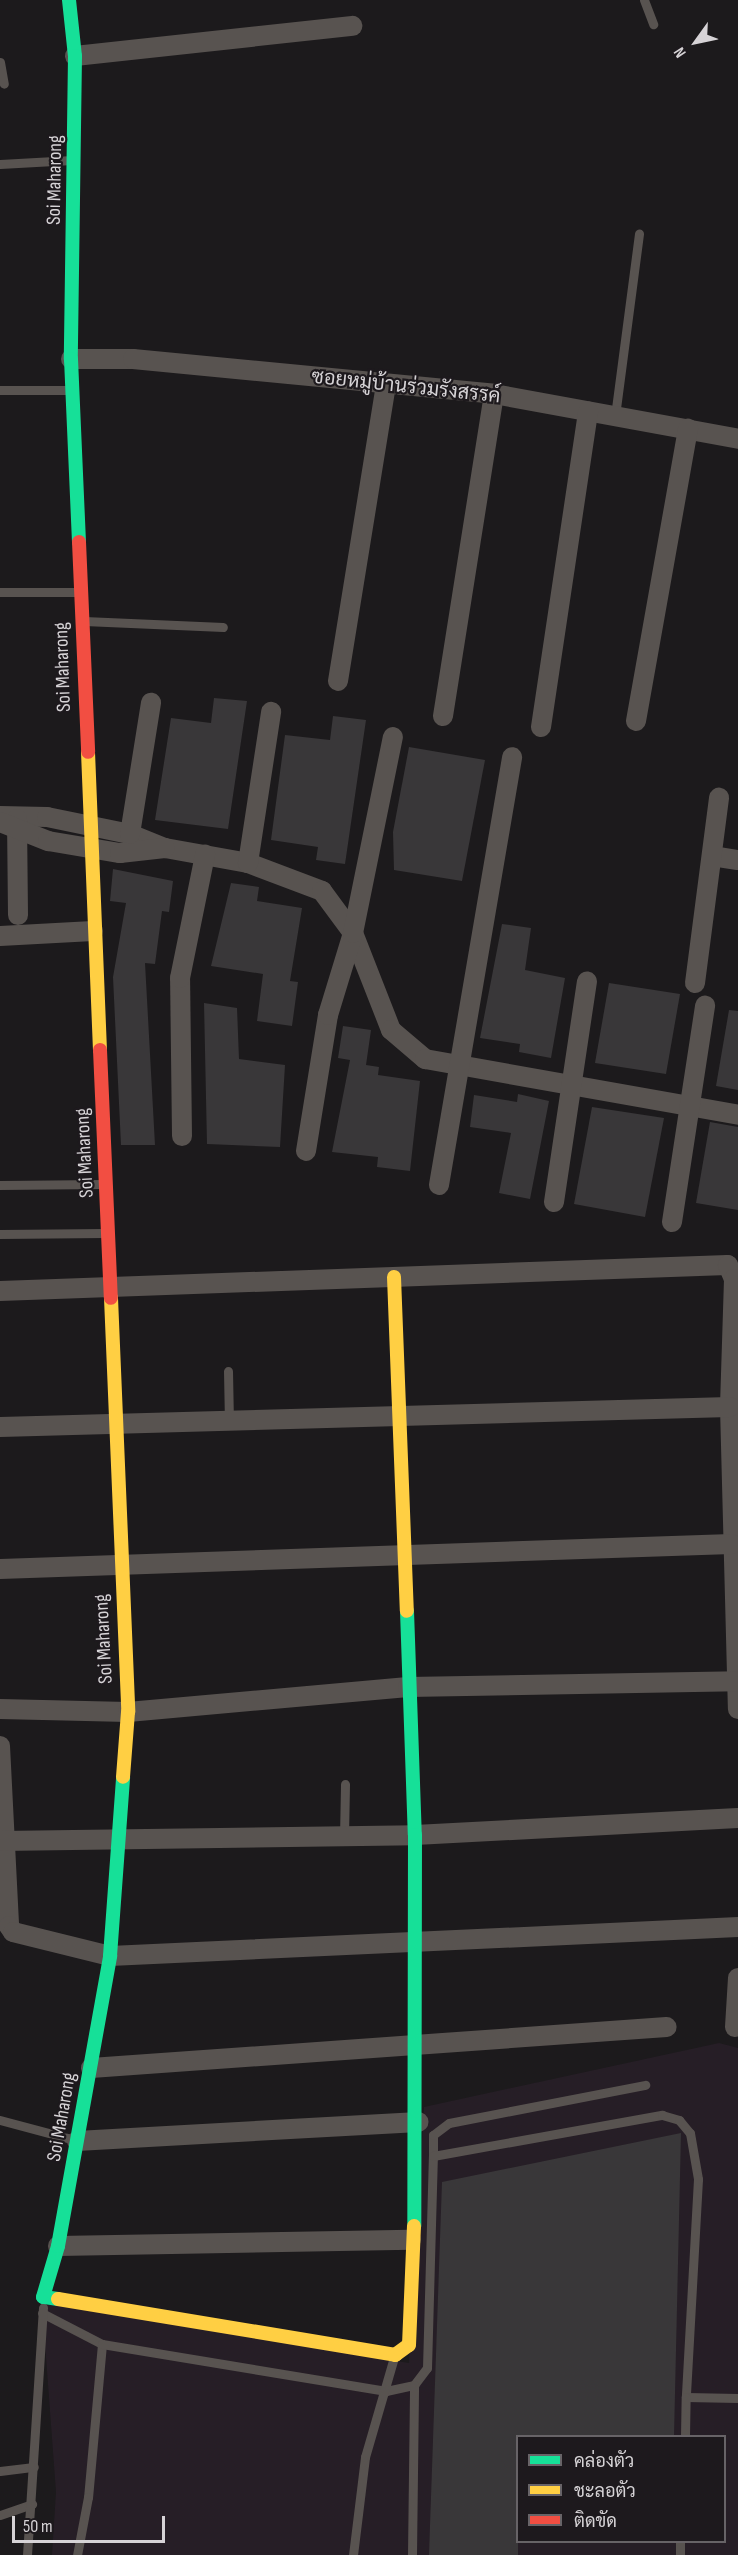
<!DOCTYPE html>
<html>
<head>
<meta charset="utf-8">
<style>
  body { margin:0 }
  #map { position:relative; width:738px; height:2555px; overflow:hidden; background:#1c1a1c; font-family:"Sofia Sans Condensed",Sarabun,sans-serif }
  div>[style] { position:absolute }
  .built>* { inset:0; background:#261e26 }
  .building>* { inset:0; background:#393739 }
  .lane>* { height:9px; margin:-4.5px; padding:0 4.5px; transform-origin:4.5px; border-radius:4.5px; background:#585350 }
  .street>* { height:20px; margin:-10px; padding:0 10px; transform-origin:10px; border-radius:10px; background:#585350 }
  .fast>* { height:14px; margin:-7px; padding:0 7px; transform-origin:7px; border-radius:7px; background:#16e098 }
  .slow>* { height:14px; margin:-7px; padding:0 7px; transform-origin:7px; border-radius:7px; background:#ffcf43 }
  .jam>* { height:14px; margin:-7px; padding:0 7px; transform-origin:7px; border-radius:7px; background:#f24e42 }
  span { translate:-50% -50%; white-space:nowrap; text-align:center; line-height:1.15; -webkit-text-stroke:4.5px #1d191d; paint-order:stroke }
  .street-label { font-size:20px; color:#d6d3d6 }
  .legend { position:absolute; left:516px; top:2435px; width:210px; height:108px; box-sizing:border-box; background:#1d191d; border:2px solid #676367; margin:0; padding:8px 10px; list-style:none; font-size:18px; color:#d6d3d6 }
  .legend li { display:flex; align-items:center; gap:12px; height:30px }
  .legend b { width:30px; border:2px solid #676367 }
  .north { position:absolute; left:666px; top:12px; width:60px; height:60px; -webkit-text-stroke:4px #1d191d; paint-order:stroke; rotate:237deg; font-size:16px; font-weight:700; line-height:24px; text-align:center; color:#d6d3d6 }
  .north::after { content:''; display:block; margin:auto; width:21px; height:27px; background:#d6d3d6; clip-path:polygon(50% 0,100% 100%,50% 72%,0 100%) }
  .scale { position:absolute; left:12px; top:2516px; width:153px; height:27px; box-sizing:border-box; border:3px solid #d6d3d6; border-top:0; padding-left:8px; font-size:18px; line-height:21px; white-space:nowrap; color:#d6d3d6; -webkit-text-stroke:4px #1d191d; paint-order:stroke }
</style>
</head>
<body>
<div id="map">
  <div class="built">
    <div style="clip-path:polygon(evenodd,719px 2043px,738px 2048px,738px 2555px,52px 2555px,56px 2492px,42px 2303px,409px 2363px,424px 2107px,719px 2043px,518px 2436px,724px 2436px,724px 2542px,518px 2542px,518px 2436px)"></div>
  </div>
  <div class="building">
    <div style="clip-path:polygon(214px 698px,247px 701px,228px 829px,155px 820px,171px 718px,211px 723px)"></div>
    <div style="clip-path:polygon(333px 716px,366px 720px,345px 864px,316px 860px,318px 847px,271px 840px,285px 735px,330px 740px)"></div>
    <div style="clip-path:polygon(409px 747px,485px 760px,462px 881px,394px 870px,393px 832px)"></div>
    <div style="clip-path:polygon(113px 869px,173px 881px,169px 912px,162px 911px,155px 964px,145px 963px,155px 1145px,121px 1145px,113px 977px,126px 903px,110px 901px)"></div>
    <div style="clip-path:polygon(231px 883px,259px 887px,257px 901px,302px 908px,290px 981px,298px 982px,292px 1026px,257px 1021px,263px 974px,211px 966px)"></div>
    <div style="clip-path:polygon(502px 924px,531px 928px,525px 970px,565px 978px,551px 1058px,519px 1052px,520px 1044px,480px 1038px)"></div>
    <div style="clip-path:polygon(609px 983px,680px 994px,666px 1074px,595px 1063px)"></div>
    <div style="clip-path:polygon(204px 1003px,237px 1008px,239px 1059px,285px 1065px,280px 1147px,207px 1144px)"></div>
    <div style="clip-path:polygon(729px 1010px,738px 1011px,738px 1090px,716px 1086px)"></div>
    <div style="clip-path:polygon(343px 1026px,371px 1030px,366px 1065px,379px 1067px,378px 1075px,420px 1081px,410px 1171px,377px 1167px,378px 1157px,332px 1152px,350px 1060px,338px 1058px)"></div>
    <div style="clip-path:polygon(518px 1094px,549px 1101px,530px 1199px,499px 1193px,511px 1133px,470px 1127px,474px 1095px,517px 1102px)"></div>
    <div style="clip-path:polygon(592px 1107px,664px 1118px,645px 1217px,574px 1204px)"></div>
    <div style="clip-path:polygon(710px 1122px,738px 1127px,738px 1210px,696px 1203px)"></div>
    <div style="clip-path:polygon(681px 2133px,674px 2436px,518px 2436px,518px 2555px,429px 2555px,442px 2182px)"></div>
  </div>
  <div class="lane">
    <div style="left:644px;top:0;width:26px;rotate:69deg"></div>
    <div style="left:0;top:62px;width:22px;rotate:80deg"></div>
    <div style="left:0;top:164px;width:72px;rotate:-3.2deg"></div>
    <div style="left:0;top:390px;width:70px"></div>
    <div style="left:615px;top:416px;width:184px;rotate:-82.5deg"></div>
    <div style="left:0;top:592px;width:77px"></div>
    <div style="left:84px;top:621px;width:139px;rotate:2.5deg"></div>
    <div style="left:0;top:1185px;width:103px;rotate:-0.6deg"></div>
    <div style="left:0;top:1234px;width:105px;rotate:-0.5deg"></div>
    <div style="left:228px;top:1371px;width:52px;rotate:88.9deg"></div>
    <div style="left:344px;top:1837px;width:53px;rotate:-88.9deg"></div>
    <div style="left:0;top:2120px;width:78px;rotate:14.9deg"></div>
    <div style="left:433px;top:2156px;width:21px;rotate:-90deg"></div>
    <div style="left:433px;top:2135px;width:20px;rotate:-37deg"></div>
    <div style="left:449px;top:2123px;width:200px;rotate:-11deg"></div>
    <div style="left:42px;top:2313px;width:68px;rotate:27.3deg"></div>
    <div style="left:102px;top:2344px;width:154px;rotate:95.2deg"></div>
    <div style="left:88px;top:2497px;width:59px;rotate:100.7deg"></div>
    <div style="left:102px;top:2344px;width:288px;rotate:9.4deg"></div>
    <div style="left:386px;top:2391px;width:29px;rotate:-12deg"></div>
    <div style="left:414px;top:2385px;width:21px;rotate:-53deg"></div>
    <div style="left:427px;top:2368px;width:212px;rotate:-88.4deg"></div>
    <div style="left:433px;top:2156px;width:233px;rotate:-10.2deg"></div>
    <div style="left:662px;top:2115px;width:18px;rotate:16deg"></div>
    <div style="left:679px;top:2120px;width:17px;rotate:50deg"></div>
    <div style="left:690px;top:2133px;width:47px;rotate:80.1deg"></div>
    <div style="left:698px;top:2179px;width:218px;rotate:93.2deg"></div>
    <div style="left:686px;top:2397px;width:52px;rotate:1.1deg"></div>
    <div style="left:685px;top:2436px;width:39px;rotate:-89deg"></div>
    <div style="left:0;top:2471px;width:34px;rotate:-7deg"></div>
    <div style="left:0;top:2515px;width:34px;rotate:-19deg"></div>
    <div style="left:27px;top:2555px;width:248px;rotate:-86.3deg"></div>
    <div style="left:353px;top:2555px;width:99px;rotate:-83deg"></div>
    <div style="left:365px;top:2457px;width:104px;rotate:-73.8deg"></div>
    <div style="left:412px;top:2555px;width:170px;rotate:-89.3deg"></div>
    <div style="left:680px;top:2555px;width:13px;rotate:-90deg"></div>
  </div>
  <div class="street">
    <div style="left:75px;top:56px;width:279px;rotate:-6.2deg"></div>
    <div style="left:71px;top:359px;width:62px"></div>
    <div style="left:133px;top:359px;width:363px;rotate:5.5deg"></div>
    <div style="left:494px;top:394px;width:248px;rotate:10.4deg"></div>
    <div style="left:338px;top:681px;width:300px;rotate:-80.8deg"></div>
    <div style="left:443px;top:716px;width:326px;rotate:-81deg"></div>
    <div style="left:636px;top:721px;width:297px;rotate:-79.9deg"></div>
    <div style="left:541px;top:727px;width:319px;rotate:-81.5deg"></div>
    <div style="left:0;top:816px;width:47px;rotate:1.2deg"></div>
    <div style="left:47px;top:817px;width:85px;rotate:11.6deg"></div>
    <div style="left:130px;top:834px;width:38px;rotate:22deg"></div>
    <div style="left:165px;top:848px;width:84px;rotate:10.2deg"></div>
    <div style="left:248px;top:863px;width:79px;rotate:20.7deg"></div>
    <div style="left:322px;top:891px;width:52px;rotate:53.6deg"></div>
    <div style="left:353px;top:933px;width:104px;rotate:68.6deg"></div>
    <div style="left:391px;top:1030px;width:45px;rotate:40.5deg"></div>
    <div style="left:425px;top:1059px;width:318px;rotate:10.1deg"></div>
    <div style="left:17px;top:819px;width:96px;rotate:89.4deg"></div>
    <div style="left:0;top:822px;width:52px;rotate:21.6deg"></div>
    <div style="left:48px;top:841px;width:73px;rotate:9.5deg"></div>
    <div style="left:120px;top:853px;width:45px;rotate:-6.3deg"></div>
    <div style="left:130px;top:834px;width:133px;rotate:-80.9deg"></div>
    <div style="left:712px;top:856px;width:26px;rotate:9deg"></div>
    <div style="left:248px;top:863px;width:153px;rotate:-81.3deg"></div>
    <div style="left:0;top:936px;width:93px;rotate:-3.1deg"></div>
    <div style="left:695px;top:983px;width:187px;rotate:-82.6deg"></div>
    <div style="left:182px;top:1136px;width:158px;rotate:-90.7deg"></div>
    <div style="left:180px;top:978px;width:126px;rotate:-78.5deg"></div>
    <div style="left:306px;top:1151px;width:138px;rotate:-80.8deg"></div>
    <div style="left:328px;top:1015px;width:86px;rotate:-73deg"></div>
    <div style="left:353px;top:933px;width:200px;rotate:-78.5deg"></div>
    <div style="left:439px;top:1185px;width:434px;rotate:-80.3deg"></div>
    <div style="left:554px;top:1202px;width:223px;rotate:-81.5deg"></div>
    <div style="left:672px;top:1222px;width:219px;rotate:-81.3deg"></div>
    <div style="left:0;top:1291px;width:728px;rotate:-2.05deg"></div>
    <div style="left:728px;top:1265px;width:15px;rotate:67deg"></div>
    <div style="left:734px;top:1279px;width:128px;rotate:91.8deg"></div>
    <div style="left:730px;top:1407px;width:302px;rotate:88.5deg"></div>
    <div style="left:0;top:1427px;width:730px;rotate:-1.57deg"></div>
    <div style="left:0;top:1569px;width:732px;rotate:-1.96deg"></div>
    <div style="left:0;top:1709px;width:128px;rotate:1.3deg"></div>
    <div style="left:128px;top:1712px;width:281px;rotate:-5.1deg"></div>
    <div style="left:408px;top:1687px;width:329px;rotate:-1deg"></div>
    <div style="left:0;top:1746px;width:180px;rotate:87.1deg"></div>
    <div style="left:9px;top:1926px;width:7px;rotate:56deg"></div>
    <div style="left:13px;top:1932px;width:100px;rotate:13.9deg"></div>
    <div style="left:110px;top:1956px;width:629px;rotate:-2.64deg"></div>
    <div style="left:0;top:1841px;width:415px;rotate:-0.8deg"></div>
    <div style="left:415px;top:1835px;width:323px;rotate:-3deg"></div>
    <div style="left:735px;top:2027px;width:49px;rotate:-86.5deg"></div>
    <div style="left:91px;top:2068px;width:577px;rotate:-4.07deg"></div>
    <div style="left:77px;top:2141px;width:342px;rotate:-3.2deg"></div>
    <div style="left:58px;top:2246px;width:353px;rotate:-1deg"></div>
  </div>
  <div class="fast">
    <div style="left:69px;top:0;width:56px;rotate:83.9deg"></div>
    <div style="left:75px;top:56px;width:303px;rotate:90.8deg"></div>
    <div style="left:71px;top:359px;width:183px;rotate:87.5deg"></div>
    <div style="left:407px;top:1611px;width:224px;rotate:88deg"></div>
    <div style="left:415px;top:1835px;width:391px;rotate:90.1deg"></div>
    <div style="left:58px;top:2299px;width:15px;rotate:-172deg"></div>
    <div style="left:43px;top:2297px;width:53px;rotate:-73.6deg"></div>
    <div style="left:58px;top:2246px;width:295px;rotate:-79.8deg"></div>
    <div style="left:110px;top:1956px;width:179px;rotate:-85.8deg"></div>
  </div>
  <div class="slow">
    <div style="left:88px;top:752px;width:298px;rotate:87.7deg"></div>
    <div style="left:394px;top:1277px;width:334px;rotate:87.8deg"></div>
    <div style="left:111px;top:1298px;width:414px;rotate:87.6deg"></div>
    <div style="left:128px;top:1712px;width:65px;rotate:94.4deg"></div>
    <div style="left:58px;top:2299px;width:342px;rotate:9.4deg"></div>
    <div style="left:395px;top:2355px;width:17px;rotate:-36deg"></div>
    <div style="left:409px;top:2345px;width:119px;rotate:-87.6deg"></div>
  </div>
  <div class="jam">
    <div style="left:79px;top:542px;width:210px;rotate:87.5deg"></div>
    <div style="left:100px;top:1050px;width:248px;rotate:87.5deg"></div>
  </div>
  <div class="street-label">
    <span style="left:55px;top:180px;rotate:-89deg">Soi Maharong</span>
    <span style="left:406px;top:387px;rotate:6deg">ซอยหมู่บ้านร่วมรังสรรค์</span>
    <span style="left:63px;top:667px;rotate:-92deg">Soi Maharong</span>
    <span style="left:85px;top:1153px;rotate:-93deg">Soi Maharong</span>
    <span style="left:104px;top:1639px;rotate:-93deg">Soi Maharong</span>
    <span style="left:62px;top:2117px;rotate:-80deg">Soi Maharong</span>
  </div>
  <ul class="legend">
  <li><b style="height:8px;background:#16e098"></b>คล่องตัว</li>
  <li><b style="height:8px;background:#ffcf43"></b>ชะลอตัว</li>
  <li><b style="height:8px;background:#f24e42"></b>ติดขัด</li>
  </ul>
  <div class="north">N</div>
  <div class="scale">50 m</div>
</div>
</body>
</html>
